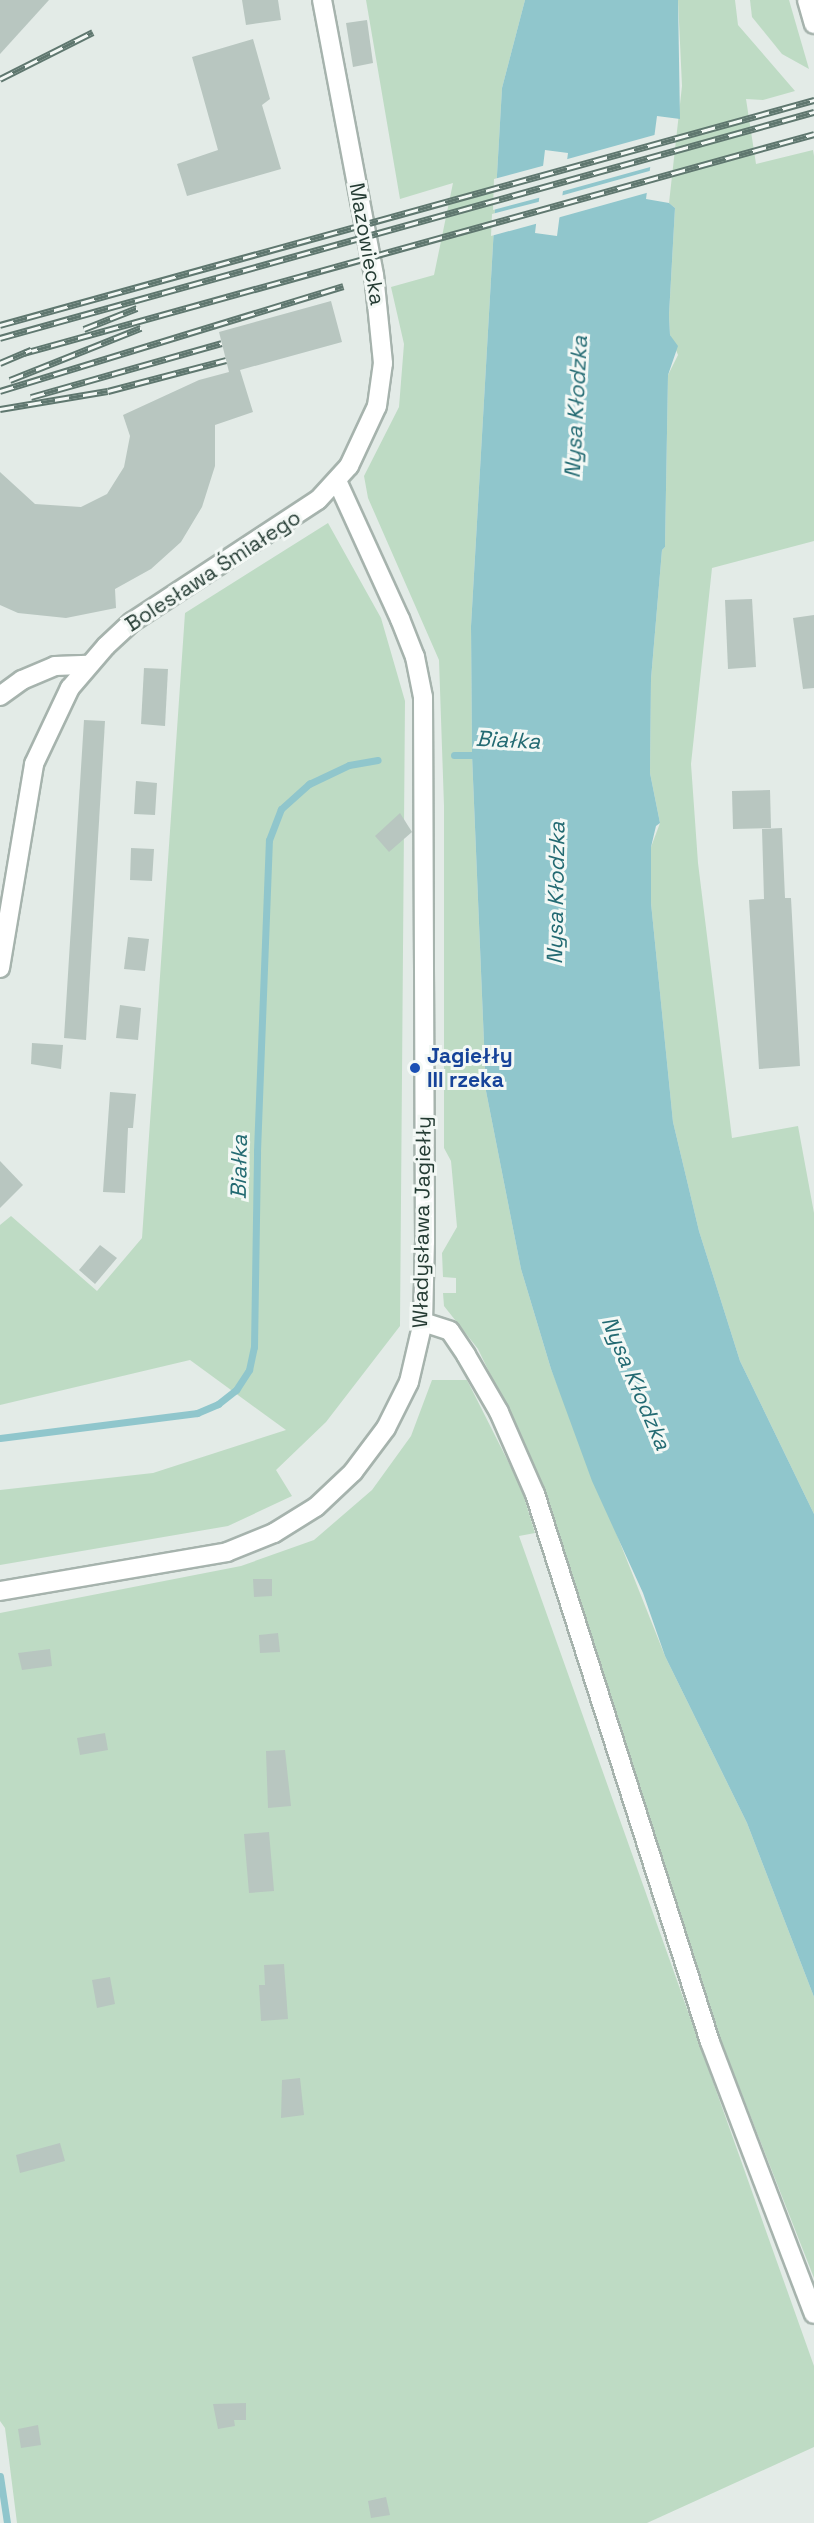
<!DOCTYPE html>
<html>
<head>
<meta charset="utf-8">
<style>
  body { margin:0 }
  #map { position:relative; width:814px; height:2523px; overflow:hidden; background:#e3ebe7; font-family:"Space Grotesk",sans-serif }
  div>[style] { position:absolute }
  .green>* { inset:0; background:#bedbc4 }
  .water>* { inset:0; background:#90c6cc }
  .pier>* { inset:0; background:#e3ebe7 }
  .stream>* { height:7px; margin:-3.5px; padding:0 3.5px; transform-origin:3.5px; border-radius:3.5px; background:#90c6cc }
  .building>* { inset:0; background:#b8c6c0 }
  .roads { filter:drop-shadow(2px 0 #a6b3ad) drop-shadow(-2px 0 #a6b3ad) drop-shadow(0 2px #a6b3ad) drop-shadow(0 -2px #a6b3ad) }
  .street>* { height:18px; margin:-9px; padding:0 9px; transform-origin:9px; border-radius:9px; background:#fff }
  .secondary>* { height:18px; margin:-9px; padding:0 9px; transform-origin:9px; border-radius:9px; background:#fff }
  .rail>* { height:7px; margin-top:-3.5px; transform-origin:0; background:repeating-linear-gradient(90deg,#f3f8f5 0 14px,#5f776f 0 28px); box-sizing:border-box; border-block:2px solid #5f776f }
  .dots>* { width:16px; height:16px; translate:-50% -50%; box-sizing:border-box; border:3px solid #f3f8f5; border-radius:50% }
  span { translate:-50% -50%; white-space:nowrap; text-align:center; line-height:1.15; -webkit-text-stroke:6px #f3f8f5; paint-order:stroke }
  .street-label { font-size:21px; color:#243b33 }
  .transit-label { font-size:21px; color:#164399; font-weight:700 }
  .left { translate:0 -50%; text-align:left }
  .water-label { font-size:22px; color:#236a72; font-style:italic }
</style>
</head>
<body>
<div id="map">
  <div class="green">
    <div style="clip-path:polygon(366px 0,525px 0,502px 88px,471px 626px,472px 755px,486px 1091px,521px 1269px,551px 1369px,665px 1656px,747px 1823px,814px 1997px,814px 2278px,714px 2023px,537px 1471px,478px 1349px,444px 1306px,443px 1293px,456px 1293px,456px 1278px,443px 1277px,442px 1253px,457px 1227px,451px 1161px,444px 1148px,444px 806px,439px 660px,368px 498px,364px 476px,399px 407px,404px 344px,391px 287px,434px 275px,453px 183px,400px 199px)"></div>
    <div style="clip-path:polygon(678px 0,735px 0,738px 25px,795px 91px,763px 100px,746px 99px,756px 164px,813px 150px,814px 156px,814px 541px,712px 568px,691px 764px,698px 863px,732px 1138px,798px 1126px,814px 1213px,814px 1514px,740px 1361px,699px 1231px,673px 1122px,651px 903px,651px 847px,660px 823px,650px 773px,651px 679px,662px 550px,665px 547px,668px 375px,678px 355px,670px 335px,669px 315px,675px 208px,669px 203px,682px 86px)"></div>
    <div style="clip-path:polygon(750px 0,789px 0,809px 69px,782px 54px,752px 17px)"></div>
    <div style="clip-path:polygon(328px 523px,381px 618px,405px 701px,400px 1326px,326px 1422px,276px 1470px,292px 1496px,228px 1526px,0 1565px,0 1490px,153px 1473px,286px 1430px,190px 1360px,0 1405px,0 1225px,11px 1216px,97px 1291px,142px 1238px,185px 613px)"></div>
    <div style="clip-path:polygon(432px 1380px,467px 1380px,521px 1487px,535px 1533px,519px 1536px,814px 2366px,814px 2447px,647px 2523px,17px 2523px,5px 2428px,0 2421px,0 1613px,241px 1566px,314px 1540px,372px 1490px,411px 1436px)"></div>
  </div>
  <div class="water">
    <div style="clip-path:polygon(evenodd,525px 0,678px 0,680px 119px,657px 116px,646px 199px,669px 203px,675px 208px,669px 315px,670px 335px,678px 346px,668px 375px,665px 547px,662px 550px,651px 679px,650px 773px,660px 823px,656px 826px,651px 847px,651px 903px,673px 1122px,699px 1231px,740px 1361px,814px 1514px,814px 1997px,747px 1823px,665px 1656px,643px 1593px,592px 1481px,551px 1369px,521px 1269px,486px 1091px,472px 755px,471px 626px,502px 88px,525px 0,545px 150px,568px 153px,557px 236px,535px 233px,545px 150px)"></div>
  </div>
  <div class="pier">
    <div style="clip-path:polygon(658px 134px,654px 166px,560px 192px,564px 160px)"></div>
    <div style="clip-path:polygon(546px 165px,542px 197px,493px 210px,494px 179px)"></div>
    <div style="clip-path:polygon(653px 170px,650px 192px,557px 218px,560px 196px)"></div>
    <div style="clip-path:polygon(542px 201px,539px 223px,491px 236px,492px 214px)"></div>
  </div>
  <div class="stream">
    <div style="left:454px;top:755px;width:25px"></div>
    <div style="left:0;top:1438px;width:199px;rotate:-7.2deg"></div>
    <div style="left:197px;top:1413px;width:23px;rotate:-23deg"></div>
    <div style="left:218px;top:1404px;width:23px;rotate:-38deg"></div>
    <div style="left:236px;top:1390px;width:24px;rotate:-57deg"></div>
    <div style="left:249px;top:1370px;width:24px;rotate:-78deg"></div>
    <div style="left:254px;top:1347px;width:196px;rotate:-89.1deg"></div>
    <div style="left:257px;top:1151px;width:311px;rotate:-87.8deg"></div>
    <div style="left:269px;top:840px;width:33px;rotate:-69deg"></div>
    <div style="left:281px;top:809px;width:38px;rotate:-42deg"></div>
    <div style="left:309px;top:784px;width:44px;rotate:-25.4deg"></div>
    <div style="left:349px;top:765px;width:29px;rotate:-10deg"></div>
    <div style="left:0;top:2476px;width:48px;rotate:81.5deg"></div>
  </div>
  <div class="building">
    <div style="clip-path:polygon(0 0,49px 0,0 54px)"></div>
    <div style="clip-path:polygon(242px 0,278px 0,281px 20px,246px 25px)"></div>
    <div style="clip-path:polygon(367px 20px,373px 63px,353px 67px,346px 23px)"></div>
    <div style="clip-path:polygon(253px 39px,270px 99px,262px 105px,281px 169px,187px 196px,177px 164px,218px 150px,192px 57px)"></div>
    <div style="clip-path:polygon(331px 301px,342px 342px,240px 370px,253px 412px,215px 425px,215px 466px,202px 507px,181px 542px,151px 569px,115px 589px,116px 608px,66px 618px,18px 613px,0 605px,0 472px,35px 504px,81px 507px,107px 494px,124px 467px,130px 436px,123px 415px,199px 380px,229px 372px,219px 332px)"></div>
    <div style="clip-path:polygon(752px 599px,756px 667px,728px 669px,725px 600px)"></div>
    <div style="clip-path:polygon(814px 615px,814px 688px,803px 689px,793px 618px)"></div>
    <div style="clip-path:polygon(144px 668px,168px 669px,165px 726px,141px 724px)"></div>
    <div style="clip-path:polygon(84px 720px,105px 721px,86px 1040px,64px 1038px)"></div>
    <div style="clip-path:polygon(136px 781px,157px 783px,155px 815px,134px 814px)"></div>
    <div style="clip-path:polygon(770px 790px,771px 828px,733px 829px,732px 791px)"></div>
    <div style="clip-path:polygon(400px 813px,412px 832px,389px 852px,375px 836px)"></div>
    <div style="clip-path:polygon(782px 828px,785px 898px,791px 898px,800px 1066px,759px 1069px,749px 900px,764px 899px,762px 829px)"></div>
    <div style="clip-path:polygon(131px 848px,154px 849px,152px 881px,130px 880px)"></div>
    <div style="clip-path:polygon(128px 937px,149px 939px,145px 971px,124px 969px)"></div>
    <div style="clip-path:polygon(120px 1005px,141px 1008px,138px 1040px,116px 1038px)"></div>
    <div style="clip-path:polygon(32px 1043px,63px 1045px,61px 1069px,31px 1064px)"></div>
    <div style="clip-path:polygon(110px 1092px,136px 1094px,133px 1128px,128px 1128px,125px 1193px,103px 1192px)"></div>
    <div style="clip-path:polygon(0 1161px,23px 1185px,0 1208px)"></div>
    <div style="clip-path:polygon(100px 1245px,117px 1258px,95px 1284px,79px 1270px)"></div>
    <div style="clip-path:polygon(253px 1579px,272px 1579px,272px 1596px,254px 1597px)"></div>
    <div style="clip-path:polygon(278px 1633px,280px 1652px,260px 1653px,259px 1635px)"></div>
    <div style="clip-path:polygon(50px 1649px,52px 1666px,22px 1670px,18px 1653px)"></div>
    <div style="clip-path:polygon(105px 1733px,108px 1750px,80px 1755px,77px 1738px)"></div>
    <div style="clip-path:polygon(285px 1750px,291px 1806px,268px 1808px,266px 1751px)"></div>
    <div style="clip-path:polygon(269px 1832px,274px 1891px,249px 1893px,244px 1834px)"></div>
    <div style="clip-path:polygon(284px 1964px,288px 2019px,261px 2021px,259px 1985px,265px 1985px,264px 1965px)"></div>
    <div style="clip-path:polygon(110px 1977px,115px 2004px,97px 2008px,92px 1980px)"></div>
    <div style="clip-path:polygon(300px 2078px,304px 2115px,281px 2118px,282px 2080px)"></div>
    <div style="clip-path:polygon(60px 2143px,65px 2161px,20px 2173px,16px 2155px)"></div>
    <div style="clip-path:polygon(246px 2403px,246px 2420px,234px 2420px,235px 2426px,218px 2429px,213px 2404px)"></div>
    <div style="clip-path:polygon(38px 2425px,41px 2445px,21px 2448px,18px 2429px)"></div>
    <div style="clip-path:polygon(386px 2497px,390px 2515px,371px 2518px,368px 2501px)"></div>
  </div>
  <div class="roads">
    <div class="street">
      <div style="left:0;top:696px;width:27px;rotate:-36deg"></div>
      <div style="left:22px;top:680px;width:36px;rotate:-23deg"></div>
      <div style="left:55px;top:666px;width:33px;rotate:-2deg"></div>
      <div style="left:423px;top:1322px;width:28px;rotate:18deg"></div>
      <div style="left:450px;top:1331px;width:29px;rotate:56deg"></div>
      <div style="left:466px;top:1355px;width:66px;rotate:59.9deg"></div>
      <div style="left:499px;top:1412px;width:90px;rotate:66.3deg"></div>
      <div style="left:535px;top:1494px;width:575px;rotate:72.29deg"></div>
      <div style="left:710px;top:2042px;width:291px;rotate:69.1deg"></div>
      <div style="left:0;top:1591px;width:230px;rotate:-9.7deg"></div>
      <div style="left:227px;top:1552px;width:51px;rotate:-22deg"></div>
      <div style="left:274px;top:1533px;width:49px;rotate:-31.8deg"></div>
      <div style="left:316px;top:1507px;width:51px;rotate:-43.4deg"></div>
      <div style="left:353px;top:1472px;width:55px;rotate:-53.1deg"></div>
      <div style="left:386px;top:1428px;width:51px;rotate:-63.4deg"></div>
      <div style="left:409px;top:1382px;width:62px;rotate:-76.9deg"></div>
      <div style="left:423px;top:1322px;width:80px;rotate:-88.6deg"></div>
      <div style="left:425px;top:1242px;width:545px;rotate:-90.21deg"></div>
      <div style="left:423px;top:697px;width:41px;rotate:-101.3deg"></div>
      <div style="left:415px;top:657px;width:41px;rotate:-111.5deg"></div>
      <div style="left:400px;top:619px;width:152px;rotate:-114.5deg"></div>
    </div>
    <div class="secondary">
      <div style="left:807px;top:0;width:25px;rotate:74deg"></div>
      <div style="left:0;top:968px;width:207px;rotate:-80.5deg"></div>
      <div style="left:34px;top:764px;width:84px;rotate:-64.7deg"></div>
      <div style="left:70px;top:688px;width:55px;rotate:-49.4deg"></div>
      <div style="left:106px;top:646px;width:35px;rotate:-43deg"></div>
      <div style="left:132px;top:622px;width:222px;rotate:-33.3deg"></div>
      <div style="left:318px;top:500px;width:46px;rotate:-47.6deg"></div>
      <div style="left:349px;top:466px;width:66px;rotate:-65deg"></div>
      <div style="left:377px;top:406px;width:43px;rotate:-82.1deg"></div>
      <div style="left:383px;top:363px;width:88px;rotate:-95.8deg"></div>
      <div style="left:374px;top:275px;width:280px;rotate:-100.7deg"></div>
    </div>
  </div>
  <div class="rail">
    <div style="left:0;top:79px;width:104px;rotate:-26.8deg"></div>
    <div style="left:0;top:325px;width:845px;rotate:-15.45deg"></div>
    <div style="left:84px;top:329px;width:57px;rotate:-21.6deg"></div>
    <div style="left:0;top:338px;width:845px;rotate:-15.52deg"></div>
    <div style="left:24px;top:353px;width:820px;rotate:-15.49deg"></div>
    <div style="left:0;top:363px;width:34px;rotate:-23deg"></div>
    <div style="left:10px;top:380px;width:141px;rotate:-21.7deg"></div>
    <div style="left:0;top:391px;width:359px;rotate:-17deg"></div>
    <div style="left:31px;top:397px;width:198px;rotate:-15.8deg"></div>
    <div style="left:0;top:409px;width:109px;rotate:-9.5deg"></div>
    <div style="left:108px;top:391px;width:122px;rotate:-14.7deg"></div>
  </div>
  <div class="dots">
    <div style="left:415px;top:1068px;background:#1a4fb4"></div>
  </div>
  <div class="street-label">
    <span style="left:367px;top:244px;rotate:80deg">Mazowiecka</span>
    <span style="left:213px;top:571px;rotate:-33deg">Bolesława Śmiałego</span>
    <span style="left:422px;top:1222px;rotate:-89deg">Władysława Jagiełły</span>
  </div>
  <div class="transit-label">
    <span class="left" style="left:427px;top:1068px">Jagiełły<br>III rzeka</span>
  </div>
  <div class="water-label">
    <span style="left:576px;top:407px;rotate:-87deg">Nysa Kłodzka</span>
    <span style="left:508px;top:740px;rotate:3deg">Białka</span>
    <span style="left:556px;top:893px;rotate:-89deg">Nysa Kłodzka</span>
    <span style="left:239px;top:1167px;rotate:-89deg">Białka</span>
    <span style="left:636px;top:1383px;rotate:67deg">Nysa Kłodzka</span>
  </div>
</div>
</body>
</html>
